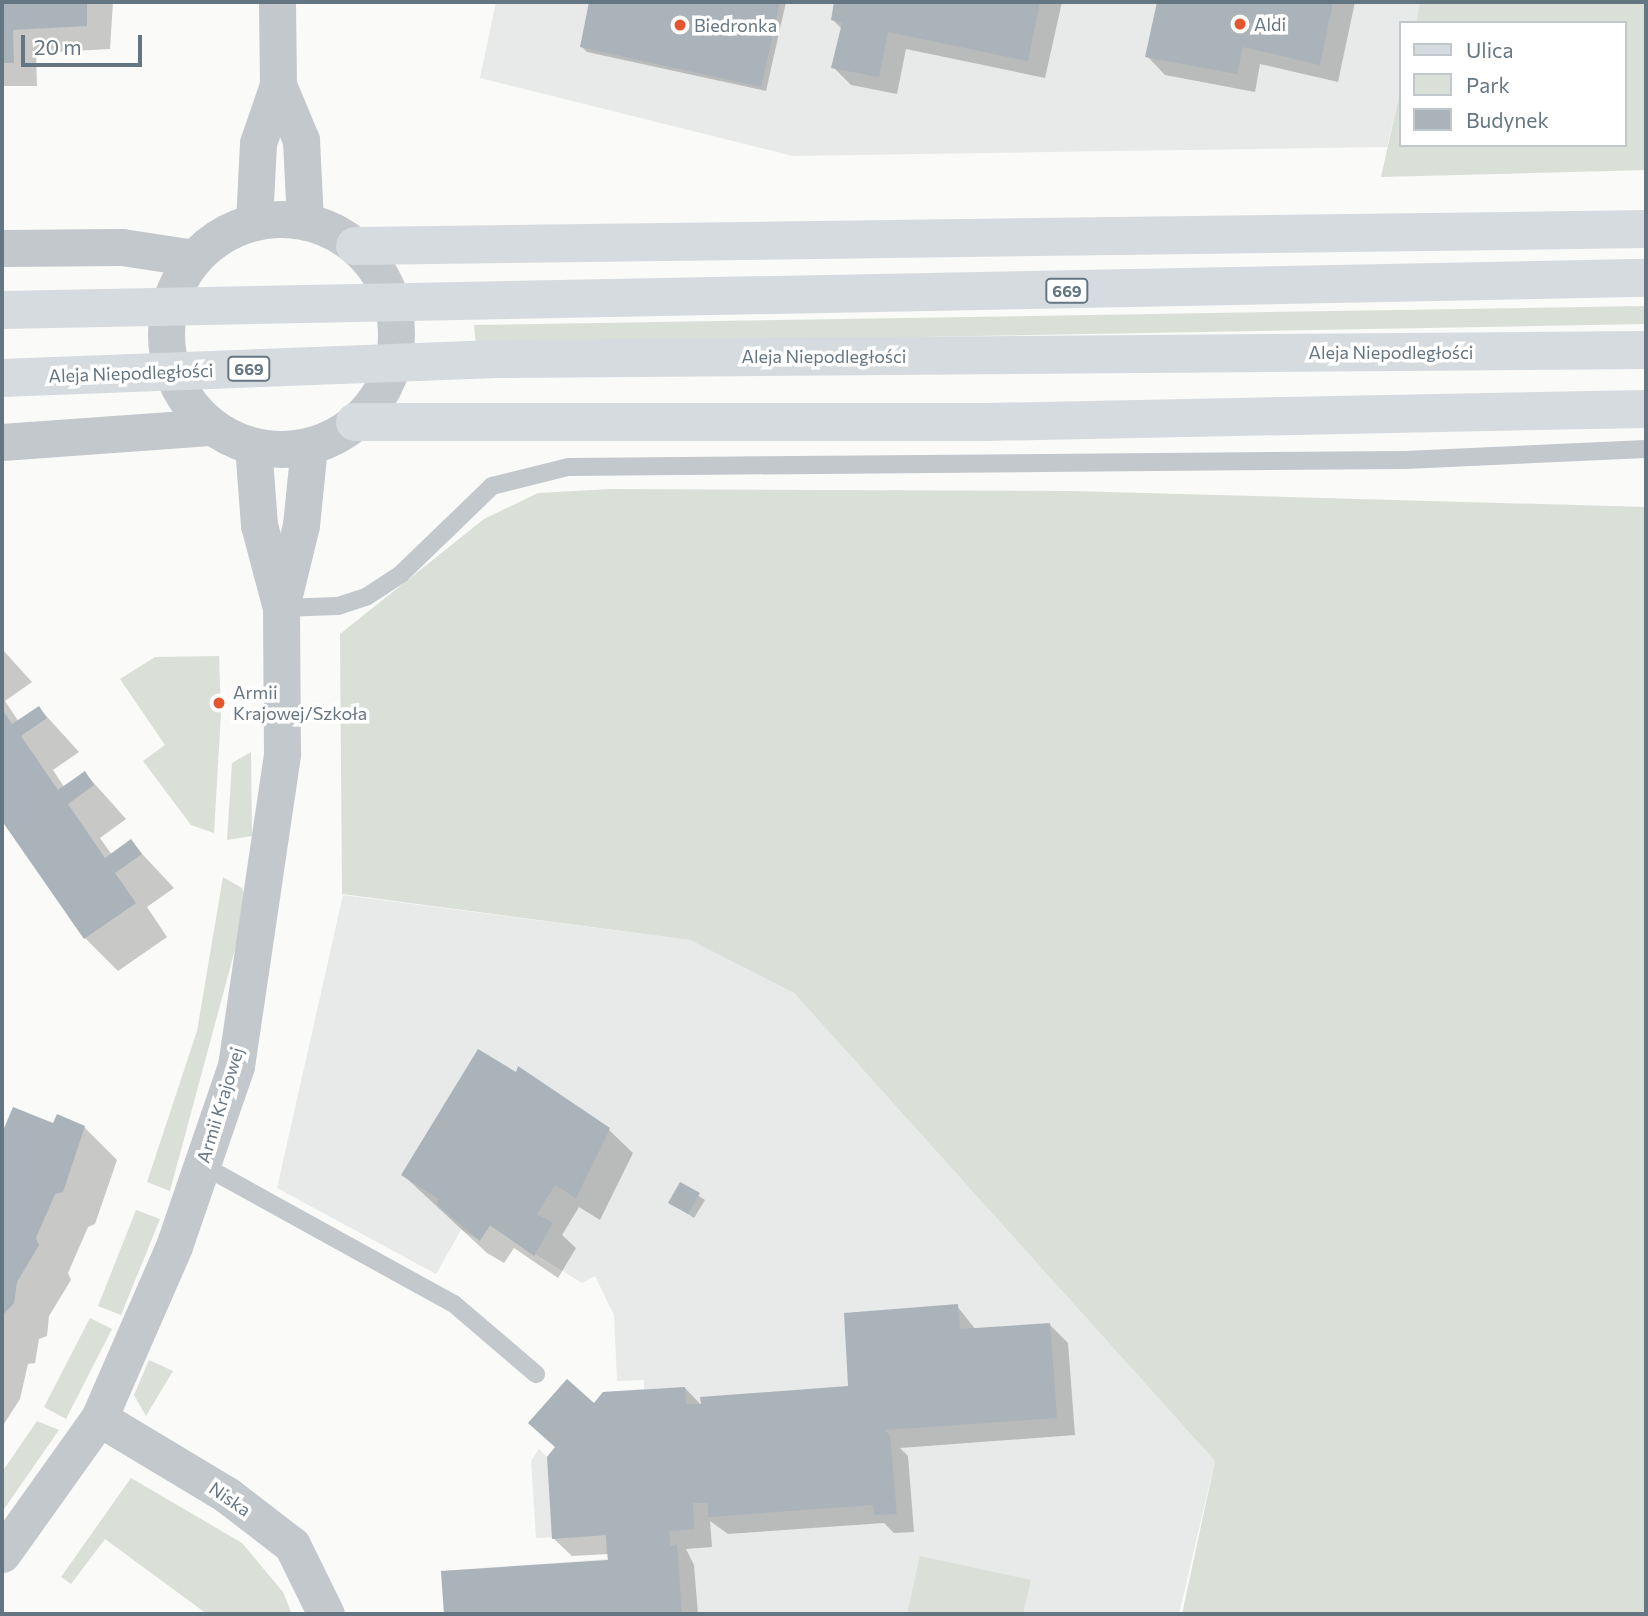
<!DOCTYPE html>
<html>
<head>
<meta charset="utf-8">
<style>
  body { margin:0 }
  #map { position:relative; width:1648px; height:1616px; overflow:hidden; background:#fafaf8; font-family:Commissioner,sans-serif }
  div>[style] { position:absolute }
  .built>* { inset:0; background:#e8e9e9 }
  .green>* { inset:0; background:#dadfd7 }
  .shadow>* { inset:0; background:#0003 }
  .building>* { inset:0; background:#aab3b9 }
  .lane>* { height:18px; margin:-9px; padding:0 9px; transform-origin:9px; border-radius:9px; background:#c3c8cc }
  .street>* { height:37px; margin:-18.5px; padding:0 18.5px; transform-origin:18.5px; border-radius:18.5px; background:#c3c8cc }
  .street>.ring { margin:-18.5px; padding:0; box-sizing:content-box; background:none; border:37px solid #c3c8cc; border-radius:50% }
  .primary>* { height:38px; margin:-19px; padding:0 19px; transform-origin:19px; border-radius:19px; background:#d6dbdf }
  .dots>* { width:19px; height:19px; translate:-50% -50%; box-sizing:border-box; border:4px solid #fff; border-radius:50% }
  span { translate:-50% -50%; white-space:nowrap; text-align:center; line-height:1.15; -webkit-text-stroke:7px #fff; paint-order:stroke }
  .shield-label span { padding:2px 5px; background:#fff; border:2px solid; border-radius:5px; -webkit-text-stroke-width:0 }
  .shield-label { font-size:16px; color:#657683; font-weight:700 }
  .poi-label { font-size:18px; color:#657683 }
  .left { translate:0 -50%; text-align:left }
  .street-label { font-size:18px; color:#657683 }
  .frame { position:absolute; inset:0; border:4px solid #657683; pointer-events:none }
  .legend { position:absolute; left:1399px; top:21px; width:228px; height:126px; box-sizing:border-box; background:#fff; border:2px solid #c1c8cd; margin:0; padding:9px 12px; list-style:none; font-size:21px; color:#657683 }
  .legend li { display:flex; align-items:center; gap:14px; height:35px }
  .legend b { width:35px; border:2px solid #c1c8cd }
  .scale { position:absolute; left:21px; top:35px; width:121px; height:32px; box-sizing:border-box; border:4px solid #657683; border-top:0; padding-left:9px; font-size:21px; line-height:24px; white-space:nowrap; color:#657683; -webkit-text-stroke:5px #fff; paint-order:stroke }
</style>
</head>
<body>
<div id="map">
  <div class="built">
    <div style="clip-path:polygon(496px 2px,1420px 2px,1416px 23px,1401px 23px,1401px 87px,1387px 147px,793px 156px,480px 78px)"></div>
    <div style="clip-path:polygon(343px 895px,690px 940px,794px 993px,1215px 1461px,1179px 1614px,444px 1614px,441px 1571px,607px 1559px,606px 1535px,536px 1538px,531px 1461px,539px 1449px,547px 1457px,555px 1447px,528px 1423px,567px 1379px,594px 1403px,603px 1392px,644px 1389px,644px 1380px,617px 1381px,614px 1315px,595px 1276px,582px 1283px,490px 1226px,480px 1240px,461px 1230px,436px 1274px,277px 1188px)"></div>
  </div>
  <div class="green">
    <div style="clip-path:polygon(1420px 2px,1646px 2px,1646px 170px,1381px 177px,1401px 87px,1401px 145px,1625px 145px,1625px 23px,1416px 23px)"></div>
    <div style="clip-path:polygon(1646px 306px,1646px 324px,476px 345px,474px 325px)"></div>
    <div style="clip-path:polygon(610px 489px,1071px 491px,1646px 507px,1646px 1614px,1182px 1614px,1215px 1461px,794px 993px,690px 940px,342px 894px,340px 634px,484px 519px,538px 493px)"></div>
    <div style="clip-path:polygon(219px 656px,221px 714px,214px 833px,191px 825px,143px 761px,165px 745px,120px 679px,155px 657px)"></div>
    <div style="clip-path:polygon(251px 752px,252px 836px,227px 840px,232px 763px)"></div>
    <div style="clip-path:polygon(223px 877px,242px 888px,247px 905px,170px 1191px,147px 1182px,197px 1031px)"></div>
    <div style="clip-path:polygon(136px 1210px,160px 1219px,121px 1315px,98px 1306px)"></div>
    <div style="clip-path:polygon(90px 1318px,112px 1329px,66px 1419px,44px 1407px)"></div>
    <div style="clip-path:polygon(149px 1360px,173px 1371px,146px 1416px,134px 1395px)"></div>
    <div style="clip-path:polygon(37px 1421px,59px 1430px,2px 1512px,2px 1472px)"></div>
    <div style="clip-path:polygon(131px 1478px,242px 1543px,283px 1592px,292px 1614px,207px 1614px,105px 1539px,71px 1584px,61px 1577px)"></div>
    <div style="clip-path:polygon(920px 1556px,1031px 1580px,1023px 1614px,907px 1614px)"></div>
  </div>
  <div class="shadow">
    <div style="clip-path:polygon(2px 2px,113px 2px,110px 49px,36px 53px,37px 86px,2px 86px)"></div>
    <div style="clip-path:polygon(591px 2px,786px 2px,766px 91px,587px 52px,582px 47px)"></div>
    <div style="clip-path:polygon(836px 2px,1062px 2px,1045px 78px,906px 49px,897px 94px,851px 85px,833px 67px,842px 29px,832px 19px)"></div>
    <div style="clip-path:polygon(1159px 2px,1355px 2px,1338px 82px,1260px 64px,1255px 92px,1165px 75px,1147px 56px)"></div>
    <div style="clip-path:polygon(2px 649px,32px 682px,5px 701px,19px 722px,39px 708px,79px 752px,53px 770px,64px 787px,85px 773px,126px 819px,100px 838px,112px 855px,131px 842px,174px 888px,147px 907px,167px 937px,118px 971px,85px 938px,2px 818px)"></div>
    <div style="clip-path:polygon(14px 1109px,54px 1125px,84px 1127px,117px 1160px,95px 1224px,88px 1227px,68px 1273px,71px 1280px,49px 1316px,47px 1336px,39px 1339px,35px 1363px,28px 1364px,20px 1399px,2px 1427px,2px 1138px)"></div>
    <div style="clip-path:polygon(609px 1130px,633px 1153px,600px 1220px,579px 1207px,562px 1235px,576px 1248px,558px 1278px,514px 1248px,504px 1263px,487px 1253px,403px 1175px)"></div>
    <div style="clip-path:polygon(680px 1184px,705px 1200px,694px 1218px,670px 1202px)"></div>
    <div style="clip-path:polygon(957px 1306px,976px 1330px,1050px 1325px,1068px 1343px,1075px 1435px,900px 1448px,908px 1456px,914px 1532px,894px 1533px,884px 1523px,728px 1534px,710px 1521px,712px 1547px,686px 1549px,694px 1565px,698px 1614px,446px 1614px,443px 1572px,609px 1561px,609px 1554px,572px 1556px,553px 1538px,594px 1405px,685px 1388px,703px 1407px,850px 1388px)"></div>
  </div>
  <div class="building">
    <div style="clip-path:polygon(2px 2px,87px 2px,87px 26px,13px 30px,14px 63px,2px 63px)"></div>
    <div style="clip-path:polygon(589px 2px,780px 2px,761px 87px,580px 47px)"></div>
    <div style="clip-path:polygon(834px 2px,1040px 2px,1028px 61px,888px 32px,879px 77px,831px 68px,842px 23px,831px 20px)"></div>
    <div style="clip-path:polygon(1157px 2px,1333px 2px,1320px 65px,1243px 47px,1237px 74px,1145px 57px)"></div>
    <div style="clip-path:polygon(39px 706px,47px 718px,21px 736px,58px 790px,85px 771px,94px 785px,68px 804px,105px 858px,131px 839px,142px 854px,115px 873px,136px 903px,84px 939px,2px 821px,2px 709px,12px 724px)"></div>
    <div style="clip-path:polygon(478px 1049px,516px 1072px,518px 1066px,610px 1128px,576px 1198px,555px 1185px,537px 1214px,553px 1223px,534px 1256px,490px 1225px,480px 1241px,436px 1204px,439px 1199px,401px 1175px)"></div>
    <div style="clip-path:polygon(13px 1107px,53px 1123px,57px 1114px,85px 1126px,63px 1192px,55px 1194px,36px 1238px,39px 1245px,17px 1282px,14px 1303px,3px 1315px,2px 1331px,2px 1133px)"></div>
    <div style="clip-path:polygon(680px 1182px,700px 1193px,688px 1214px,668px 1203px)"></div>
    <div style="clip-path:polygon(958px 1304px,960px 1329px,1050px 1323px,1057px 1418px,885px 1430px,890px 1436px,897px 1514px,874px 1515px,873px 1505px,708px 1517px,708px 1503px,693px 1503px,694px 1529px,669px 1531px,670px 1546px,677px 1545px,682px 1614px,444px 1614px,441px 1571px,608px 1560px,606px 1535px,552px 1539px,547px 1457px,555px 1447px,528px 1423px,567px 1379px,594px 1403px,603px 1392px,685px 1387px,686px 1404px,701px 1404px,700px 1397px,848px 1386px,844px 1313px)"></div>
  </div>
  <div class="lane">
    <div style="left:281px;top:608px;width:57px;rotate:-2deg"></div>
    <div style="left:338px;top:606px;width:29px;rotate:-18deg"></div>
    <div style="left:366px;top:597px;width:42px;rotate:-33.3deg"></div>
    <div style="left:401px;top:574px;width:127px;rotate:-44deg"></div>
    <div style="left:492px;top:486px;width:78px;rotate:-14deg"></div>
    <div style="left:568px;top:467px;width:837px;rotate:-0.48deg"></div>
    <div style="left:1405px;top:460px;width:241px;rotate:-2.6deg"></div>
    <div style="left:202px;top:1165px;width:288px;rotate:28.9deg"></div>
    <div style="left:454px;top:1304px;width:108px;rotate:40.5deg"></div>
  </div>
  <div class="street">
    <div style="left:278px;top:85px;width:60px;rotate:67.3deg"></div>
    <div style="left:301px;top:140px;width:81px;rotate:87.2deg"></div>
    <div class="ring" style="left:166px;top:219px;width:193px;height:193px"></div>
    <div style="left:254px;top:222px;width:79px;rotate:-87.1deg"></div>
    <div style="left:258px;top:143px;width:61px;rotate:-71deg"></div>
    <div style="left:278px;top:85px;width:83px;rotate:-90.7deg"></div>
    <div style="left:2px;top:248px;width:120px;rotate:-0.5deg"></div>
    <div style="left:122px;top:247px;width:73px;rotate:8.7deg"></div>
    <div style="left:2px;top:442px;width:211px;rotate:-4.1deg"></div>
    <div style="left:282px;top:603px;width:80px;rotate:-76.3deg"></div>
    <div style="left:301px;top:525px;width:79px;rotate:-84.2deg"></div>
    <div style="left:99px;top:1418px;width:149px;rotate:31deg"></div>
    <div style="left:227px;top:1495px;width:82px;rotate:37.6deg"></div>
    <div style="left:292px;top:1545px;width:77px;rotate:63.8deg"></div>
    <div style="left:2px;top:1554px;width:167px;rotate:-54.5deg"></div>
    <div style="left:99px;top:1418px;width:188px;rotate:-66.4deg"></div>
    <div style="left:174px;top:1246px;width:190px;rotate:-71deg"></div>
    <div style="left:236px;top:1066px;width:316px;rotate:-81.6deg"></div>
    <div style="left:282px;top:753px;width:145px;rotate:-90.4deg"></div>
    <div style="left:281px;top:608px;width:86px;rotate:-104.8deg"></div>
    <div style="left:259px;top:525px;width:79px;rotate:-94.3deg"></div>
  </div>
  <div class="primary">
    <div style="left:355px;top:246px;width:1291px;rotate:-0.75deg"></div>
    <div style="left:2px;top:310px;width:1644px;rotate:-1.12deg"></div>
    <div style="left:2px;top:378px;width:495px;rotate:-2.2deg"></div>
    <div style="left:497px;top:359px;width:1149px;rotate:-0.45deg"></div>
    <div style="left:355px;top:422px;width:630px"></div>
    <div style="left:985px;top:422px;width:661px;rotate:-1.13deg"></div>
  </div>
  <div class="dots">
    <div style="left:1240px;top:24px;background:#e4572e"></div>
    <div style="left:680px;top:25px;background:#e4572e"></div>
    <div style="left:219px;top:703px;background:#e4572e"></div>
  </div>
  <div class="shield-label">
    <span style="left:1067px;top:291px">669</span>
    <span style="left:249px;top:369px">669</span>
  </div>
  <div class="poi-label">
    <span class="left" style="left:1254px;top:24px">Aldi</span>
    <span class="left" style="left:694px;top:25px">Biedronka</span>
    <span class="left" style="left:233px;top:703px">Armii<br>Krajowej/Szkoła</span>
  </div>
  <div class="street-label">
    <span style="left:1391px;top:352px">Aleja Niepodległości</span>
    <span style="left:824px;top:356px">Aleja Niepodległości</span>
    <span style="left:131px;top:373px;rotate:-2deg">Aleja Niepodległości</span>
    <span style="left:220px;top:1105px;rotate:-73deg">Armii Krajowej</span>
    <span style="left:230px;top:1499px;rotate:35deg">Niska</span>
  </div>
  <div class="frame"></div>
  <ul class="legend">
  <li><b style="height:9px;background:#d6dbdf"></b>Ulica</li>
  <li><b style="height:19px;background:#dadfd7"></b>Park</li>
  <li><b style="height:19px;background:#aab3b9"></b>Budynek</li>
  </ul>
  <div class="scale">20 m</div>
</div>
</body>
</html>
